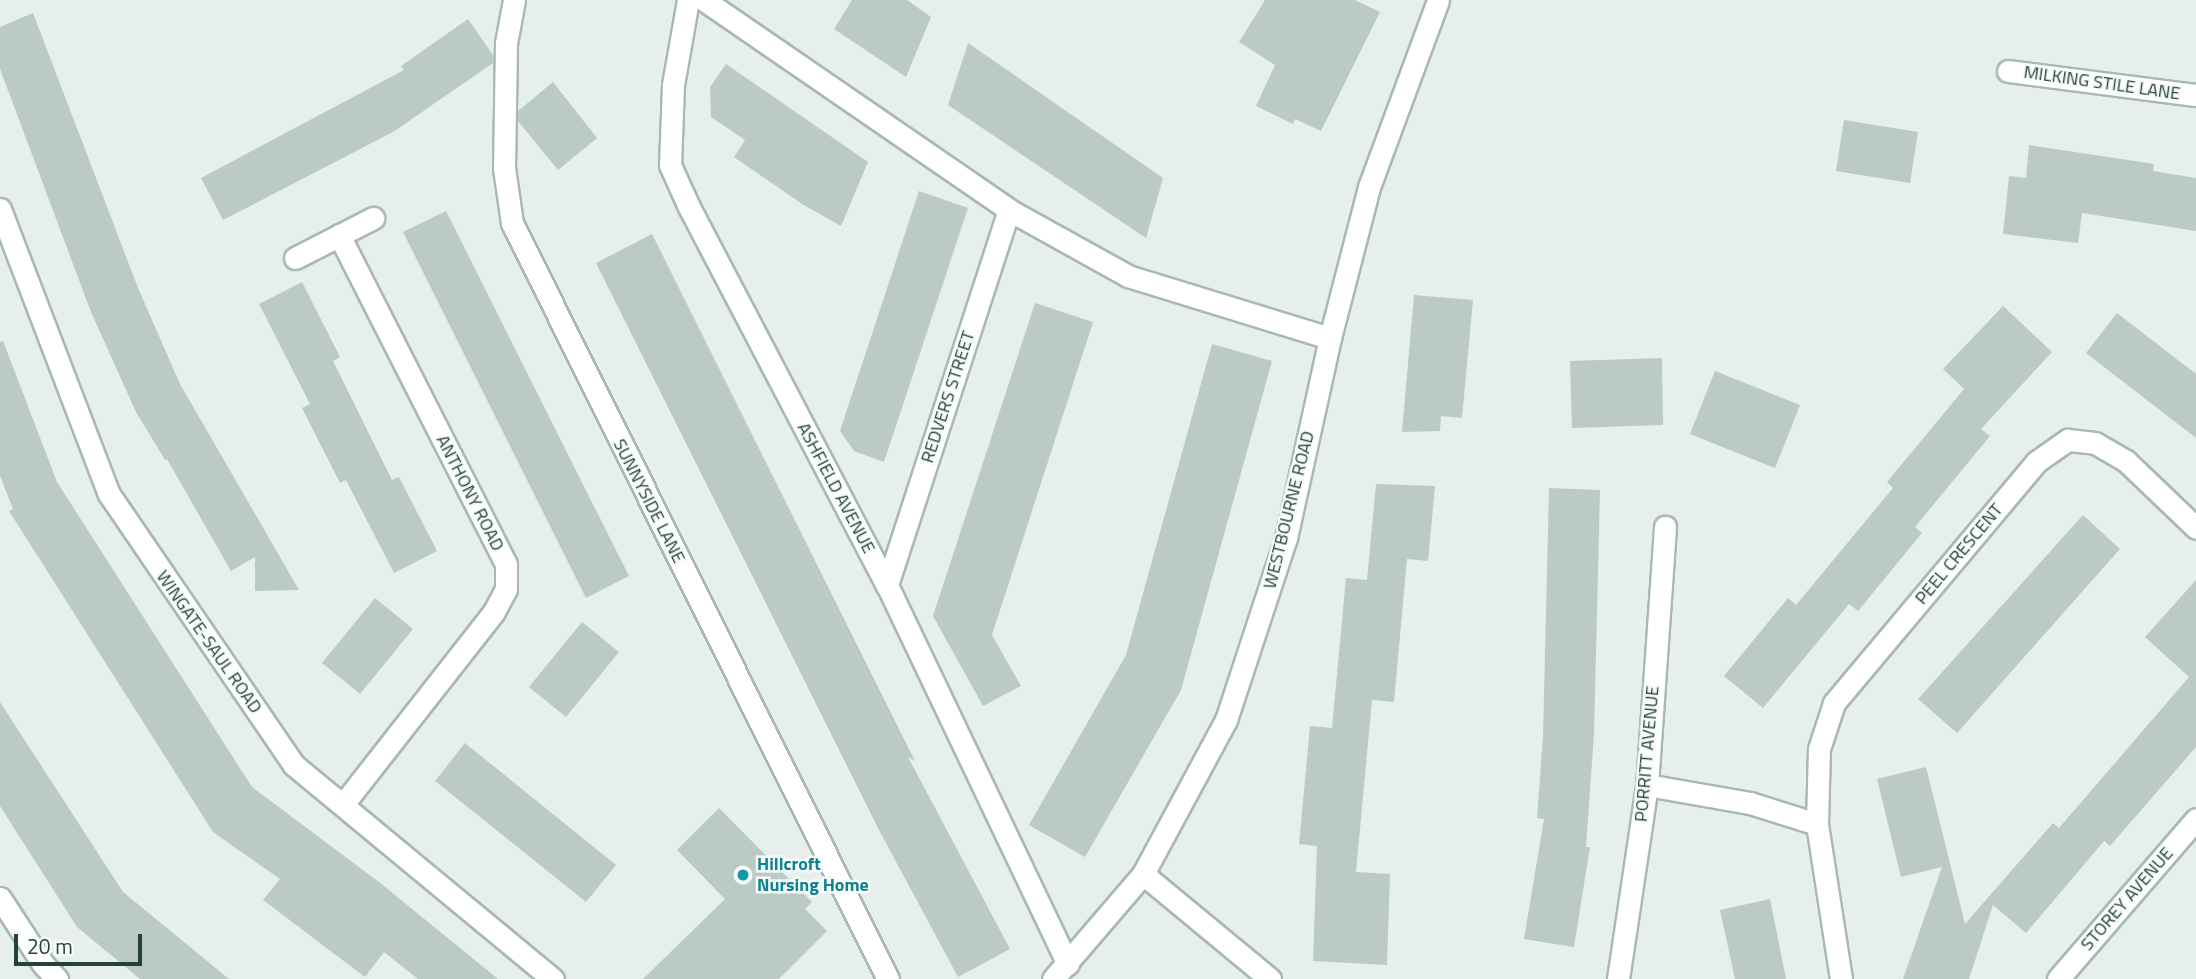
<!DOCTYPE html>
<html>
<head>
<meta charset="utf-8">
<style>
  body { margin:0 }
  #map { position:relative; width:2196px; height:979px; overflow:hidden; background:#e6efeb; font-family:"Titillium Web",sans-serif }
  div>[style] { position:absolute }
  .building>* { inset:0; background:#bbcac4 }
  .roads { filter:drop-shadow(2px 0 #a8b8b2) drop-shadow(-2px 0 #a8b8b2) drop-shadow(0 2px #a8b8b2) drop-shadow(0 -2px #a8b8b2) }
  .minor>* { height:21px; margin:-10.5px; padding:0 10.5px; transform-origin:10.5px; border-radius:10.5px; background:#fff }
  .dots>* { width:19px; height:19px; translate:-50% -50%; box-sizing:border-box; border:4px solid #f7fbf9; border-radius:50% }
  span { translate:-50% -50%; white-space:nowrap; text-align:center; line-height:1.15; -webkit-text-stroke:5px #f7fbf9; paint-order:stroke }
  .street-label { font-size:18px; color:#24423a }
  .culture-label { font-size:18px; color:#0d838f; font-weight:700 }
  .left { translate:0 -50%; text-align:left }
  .scale { position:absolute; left:14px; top:934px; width:128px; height:32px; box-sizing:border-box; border:4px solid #24423a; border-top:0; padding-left:9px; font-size:21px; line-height:24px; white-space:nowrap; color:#24423a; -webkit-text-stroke:5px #f7fbf9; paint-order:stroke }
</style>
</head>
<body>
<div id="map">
  <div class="building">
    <div style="clip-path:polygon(852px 0,907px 0,931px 17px,906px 77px,834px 29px)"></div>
    <div style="clip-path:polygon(1265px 0,1355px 0,1380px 12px,1321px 131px,1295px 119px,1293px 124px,1256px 106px,1275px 65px,1239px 42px)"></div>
    <div style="clip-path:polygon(33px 13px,138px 288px,180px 384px,299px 590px,255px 591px,255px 557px,231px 571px,167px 459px,165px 460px,136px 412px,91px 312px,0 69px,0 27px)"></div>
    <div style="clip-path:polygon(468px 19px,493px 55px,493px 63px,393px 132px,223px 220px,201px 178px,404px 70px,401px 66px)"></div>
    <div style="clip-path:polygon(968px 43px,1163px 178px,1146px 238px,948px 105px)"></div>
    <div style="clip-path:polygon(726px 64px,868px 162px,841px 226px,802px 204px,734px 157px,745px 140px,711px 117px,710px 87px)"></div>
    <div style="clip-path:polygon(553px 82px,597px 138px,558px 170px,518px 121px,518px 111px)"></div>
    <div style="clip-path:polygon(1844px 120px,1918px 132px,1910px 183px,1836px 171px)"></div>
    <div style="clip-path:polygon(2029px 145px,2154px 164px,2153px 171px,2196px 178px,2196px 231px,2082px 213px,2078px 243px,2003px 234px,2009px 176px,2026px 178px)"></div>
    <div style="clip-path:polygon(919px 191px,968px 208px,884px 462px,854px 451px,840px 431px)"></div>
    <div style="clip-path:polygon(446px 211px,629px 576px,586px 598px,403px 232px)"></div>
    <div style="clip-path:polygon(652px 234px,915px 761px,908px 757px,1010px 949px,958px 977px,879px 830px,596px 263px)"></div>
    <div style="clip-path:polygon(302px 282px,340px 357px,333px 361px,392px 480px,399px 477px,437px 551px,394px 573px,346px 480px,340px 483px,302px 408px,310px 404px,259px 304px)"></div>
    <div style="clip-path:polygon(1414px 295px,1473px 300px,1462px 418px,1441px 416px,1440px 431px,1402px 432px)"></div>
    <div style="clip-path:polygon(1035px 303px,1093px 322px,992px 635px,1021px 686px,983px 706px,933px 616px)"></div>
    <div style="clip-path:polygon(2003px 306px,2052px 352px,1981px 429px,1990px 436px,1915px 527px,1922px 533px,1858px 611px,1849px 604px,1763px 708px,1724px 676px,1788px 598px,1796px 605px,1893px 488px,1887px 482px,1964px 389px,1943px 369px)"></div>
    <div style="clip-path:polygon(2117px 313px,2196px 374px,2196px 438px,2086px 353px)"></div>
    <div style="clip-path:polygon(3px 341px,57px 482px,252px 787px,379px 882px,498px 979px,418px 979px,384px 952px,365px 977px,263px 900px,280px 879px,213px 832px,9px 511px,13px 509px,0 476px,0 342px)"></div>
    <div style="clip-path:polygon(1212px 344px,1272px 361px,1181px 690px,1085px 857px,1029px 825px,1126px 655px)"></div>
    <div style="clip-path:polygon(1662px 358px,1663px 425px,1572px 428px,1570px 361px)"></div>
    <div style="clip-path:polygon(1715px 371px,1800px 405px,1775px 468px,1690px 434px)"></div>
    <div style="clip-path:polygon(1376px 484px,1435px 486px,1428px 561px,1407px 559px,1394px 702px,1372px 700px,1356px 872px,1390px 874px,1387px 965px,1313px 961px,1317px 846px,1299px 844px,1310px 726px,1332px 728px,1346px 578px,1367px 580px)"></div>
    <div style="clip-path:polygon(1549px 488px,1600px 490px,1594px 734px,1586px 847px,1590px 847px,1574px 947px,1524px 939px,1544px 819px,1537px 818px,1543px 736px)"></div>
    <div style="clip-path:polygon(2083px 515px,2120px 549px,1957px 733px,1918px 699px)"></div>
    <div style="clip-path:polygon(2196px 580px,2196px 747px,2110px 846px,2104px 841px,2026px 933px,1993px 905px,1969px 979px,1903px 979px,1942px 867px,1901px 877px,1877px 779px,1926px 767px,1965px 924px,2053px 823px,2059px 828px,2189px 677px,2145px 637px)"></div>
    <div style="clip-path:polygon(375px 598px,413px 629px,360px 694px,322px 663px)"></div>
    <div style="clip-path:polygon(582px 622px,619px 652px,566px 717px,529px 687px)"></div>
    <div style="clip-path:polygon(0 702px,123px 892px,229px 979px,140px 979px,77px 927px,0 806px)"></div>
    <div style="clip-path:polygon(465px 743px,616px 865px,586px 902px,435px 781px)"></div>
    <div style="clip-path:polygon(719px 808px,812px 902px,805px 909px,827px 931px,779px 979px,643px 979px,725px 899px,677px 850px)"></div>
    <div style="clip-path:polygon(1770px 899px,1786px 979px,1735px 979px,1720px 910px)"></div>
  </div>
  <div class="roads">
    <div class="minor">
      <div style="left:514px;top:0;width:44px;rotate:100.5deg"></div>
      <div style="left:506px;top:43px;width:125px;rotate:90.9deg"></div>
      <div style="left:504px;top:168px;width:56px;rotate:81.7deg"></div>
      <div style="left:512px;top:223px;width:844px;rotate:63.56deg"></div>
      <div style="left:688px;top:0;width:86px;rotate:100deg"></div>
      <div style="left:673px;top:85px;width:80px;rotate:92.1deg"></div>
      <div style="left:670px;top:165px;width:46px;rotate:65.7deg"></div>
      <div style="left:689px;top:207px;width:427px;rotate:62.4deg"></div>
      <div style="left:887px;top:585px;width:420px;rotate:64.5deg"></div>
      <div style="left:704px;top:0;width:370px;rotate:34.5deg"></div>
      <div style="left:1009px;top:210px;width:136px;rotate:29deg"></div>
      <div style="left:1128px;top:276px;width:211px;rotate:17.1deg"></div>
      <div style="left:2008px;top:71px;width:190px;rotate:7.3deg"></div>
      <div style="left:0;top:209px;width:305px;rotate:69.1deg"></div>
      <div style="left:109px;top:494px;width:328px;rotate:55.7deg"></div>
      <div style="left:294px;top:765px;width:336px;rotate:39.6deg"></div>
      <div style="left:339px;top:235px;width:369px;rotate:63.1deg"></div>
      <div style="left:506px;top:564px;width:25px;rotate:90deg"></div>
      <div style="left:506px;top:589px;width:27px;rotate:118deg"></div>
      <div style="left:493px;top:613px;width:241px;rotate:128.1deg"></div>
      <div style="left:295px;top:258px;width:88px;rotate:-27.1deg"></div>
      <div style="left:887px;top:585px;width:394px;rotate:-72deg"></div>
      <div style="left:1647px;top:785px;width:105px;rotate:9.9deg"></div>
      <div style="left:1750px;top:803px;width:70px;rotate:17.4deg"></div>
      <div style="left:1817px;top:824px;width:157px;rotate:81.2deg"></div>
      <div style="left:1817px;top:824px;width:75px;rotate:-88.5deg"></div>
      <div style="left:1819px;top:749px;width:48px;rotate:-71.9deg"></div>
      <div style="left:1834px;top:703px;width:314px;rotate:-50deg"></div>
      <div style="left:2036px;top:462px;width:39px;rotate:-35deg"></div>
      <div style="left:2068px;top:440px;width:27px;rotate:6deg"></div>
      <div style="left:2095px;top:443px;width:36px;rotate:30deg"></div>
      <div style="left:2126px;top:461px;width:97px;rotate:43.7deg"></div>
      <div style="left:1143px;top:874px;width:165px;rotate:39.6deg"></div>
      <div style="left:0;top:898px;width:79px;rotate:56.9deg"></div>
      <div style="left:43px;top:964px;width:21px;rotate:47deg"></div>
      <div style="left:1053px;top:979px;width:138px;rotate:-49.4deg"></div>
      <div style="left:1143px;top:874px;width:175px;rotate:-61.7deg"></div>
      <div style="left:1226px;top:720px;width:192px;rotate:-71.8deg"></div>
      <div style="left:1286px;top:538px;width:205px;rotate:-77.6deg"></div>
      <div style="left:1330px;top:338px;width:156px;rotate:-75.5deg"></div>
      <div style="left:1369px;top:187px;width:199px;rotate:-69.7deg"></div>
      <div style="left:1618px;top:979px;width:196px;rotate:-81.5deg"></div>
      <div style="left:1647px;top:785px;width:259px;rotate:-86deg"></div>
      <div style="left:2058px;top:979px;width:211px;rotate:-49.2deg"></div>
    </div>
  </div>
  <div class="dots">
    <div style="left:743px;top:875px;background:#0f9aa8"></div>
  </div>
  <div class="street-label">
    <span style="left:2102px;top:83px;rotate:8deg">MILKING STILE LANE</span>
    <span style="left:948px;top:397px;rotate:-72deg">REDVERS STREET</span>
    <span style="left:836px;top:488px;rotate:62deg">ASHFIELD AVENUE</span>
    <span style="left:470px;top:493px;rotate:63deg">ANTHONY ROAD</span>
    <span style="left:649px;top:501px;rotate:63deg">SUNNYSIDE LANE</span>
    <span style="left:1289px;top:510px;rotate:-76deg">WESTBOURNE ROAD</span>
    <span style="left:1959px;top:554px;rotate:-50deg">PEEL CRESCENT</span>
    <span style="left:209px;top:642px;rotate:55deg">WINGATE-SAUL ROAD</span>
    <span style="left:1647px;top:754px;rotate:-85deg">PORRITT AVENUE</span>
    <span style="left:2127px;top:899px;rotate:-49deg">STOREY AVENUE</span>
  </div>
  <div class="culture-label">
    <span class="left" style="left:757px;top:875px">Hillcroft<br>Nursing Home</span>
  </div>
  <div class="scale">20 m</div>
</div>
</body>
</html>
